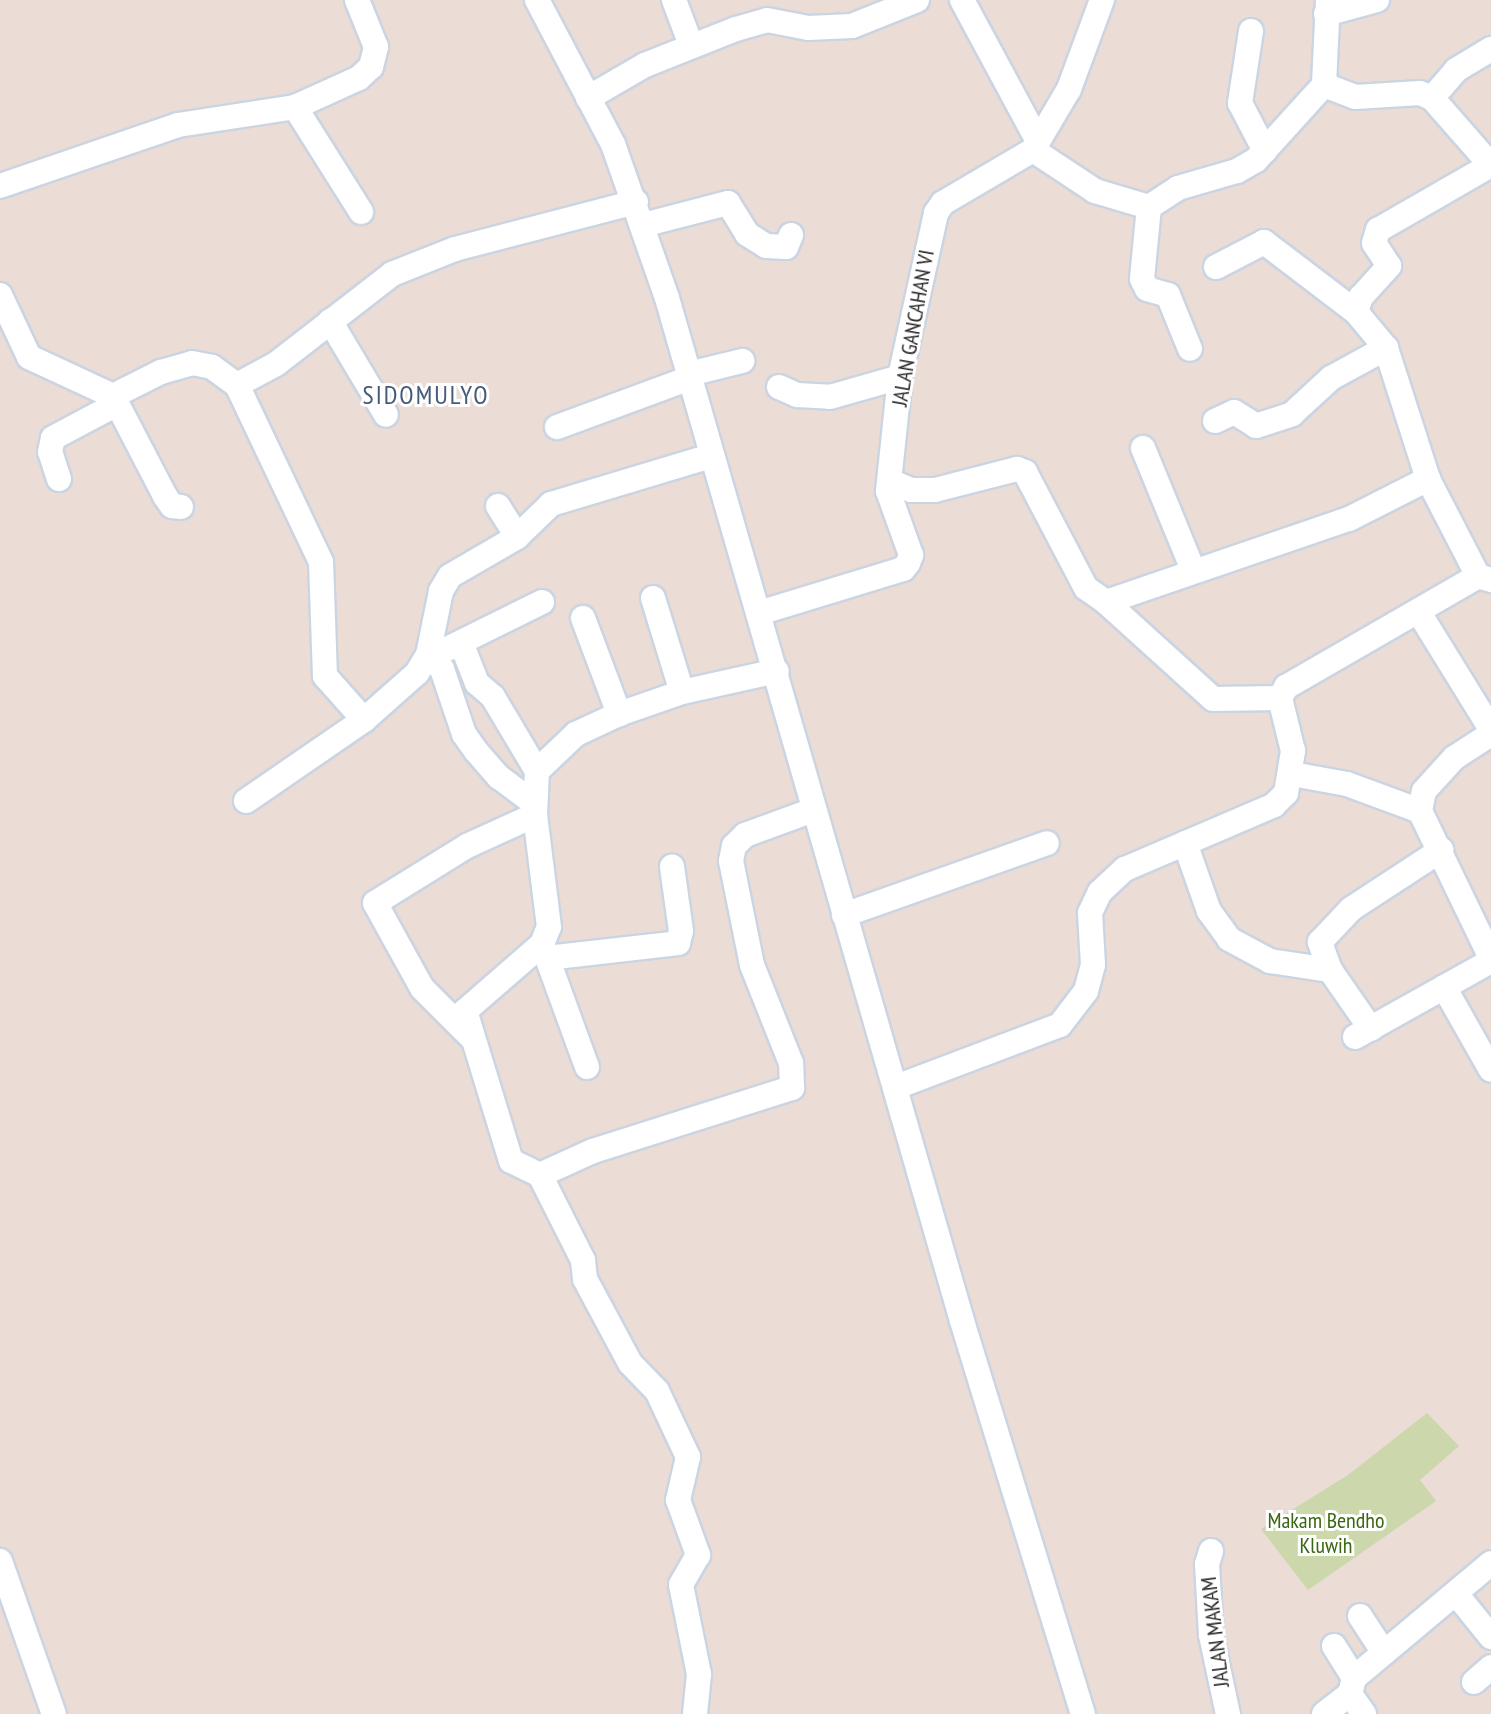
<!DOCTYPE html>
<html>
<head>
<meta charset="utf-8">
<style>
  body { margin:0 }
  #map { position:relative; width:1491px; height:1714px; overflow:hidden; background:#ebdcd6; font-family:"PT Sans Narrow",sans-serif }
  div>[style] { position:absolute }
  .cemetery>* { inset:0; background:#ccd7ab }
  .roads { filter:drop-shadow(2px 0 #cbd5e2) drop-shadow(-2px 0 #cbd5e2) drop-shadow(0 2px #cbd5e2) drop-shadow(0 -2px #cbd5e2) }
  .minor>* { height:24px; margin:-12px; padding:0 12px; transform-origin:12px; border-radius:12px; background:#fff }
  span { translate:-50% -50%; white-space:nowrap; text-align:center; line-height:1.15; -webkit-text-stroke:6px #fff; paint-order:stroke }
  .street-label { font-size:22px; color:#262626 }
  .park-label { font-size:22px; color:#3a6812 }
  .quarter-label { font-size:26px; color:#445b7a; letter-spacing:2px }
</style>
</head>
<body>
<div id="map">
  <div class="cemetery">
    <div style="clip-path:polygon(1427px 1413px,1459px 1446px,1420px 1480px,1436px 1501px,1308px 1590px,1261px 1529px,1348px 1475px)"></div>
  </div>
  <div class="roads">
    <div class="minor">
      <div style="left:537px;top:0;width:163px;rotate:62.2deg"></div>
      <div style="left:613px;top:144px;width:163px;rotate:70.7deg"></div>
      <div style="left:667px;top:298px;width:1065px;rotate:73.91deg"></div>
      <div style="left:962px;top:1321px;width:411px;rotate:72.9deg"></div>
      <div style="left:674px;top:0;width:48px;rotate:69.3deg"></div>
      <div style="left:962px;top:0;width:160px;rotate:61.7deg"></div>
      <div style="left:1328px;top:0;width:85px;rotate:92.7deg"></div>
      <div style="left:1324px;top:85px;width:33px;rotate:21deg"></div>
      <div style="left:1355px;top:97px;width:65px;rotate:-3.5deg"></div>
      <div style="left:1420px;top:93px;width:13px;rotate:23deg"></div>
      <div style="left:1432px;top:98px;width:37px;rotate:-49deg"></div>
      <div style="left:1456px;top:70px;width:41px;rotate:-31deg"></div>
      <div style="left:1326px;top:14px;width:53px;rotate:-15.4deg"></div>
      <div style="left:1251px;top:31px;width:73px;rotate:98.7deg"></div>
      <div style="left:1240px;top:103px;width:54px;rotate:62.5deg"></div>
      <div style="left:588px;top:98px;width:66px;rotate:-30.1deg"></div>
      <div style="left:645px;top:65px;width:98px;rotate:-21.6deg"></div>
      <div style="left:736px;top:29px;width:32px;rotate:-16deg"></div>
      <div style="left:767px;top:20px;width:42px;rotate:11deg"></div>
      <div style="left:808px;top:28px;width:44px;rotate:-2.6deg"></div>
      <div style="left:852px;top:26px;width:70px;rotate:-21.8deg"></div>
      <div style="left:1432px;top:98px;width:86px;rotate:48.8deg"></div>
      <div style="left:295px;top:107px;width:124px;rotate:57.8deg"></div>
      <div style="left:1033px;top:150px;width:74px;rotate:33.5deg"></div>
      <div style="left:1095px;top:191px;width:56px;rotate:16.5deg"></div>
      <div style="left:1149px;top:207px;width:35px;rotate:-33deg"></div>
      <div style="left:1178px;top:188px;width:61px;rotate:-16.1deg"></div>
      <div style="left:1237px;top:171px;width:22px;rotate:-30deg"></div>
      <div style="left:1256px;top:160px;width:101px;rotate:-47.8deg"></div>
      <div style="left:0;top:186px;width:188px;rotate:-18.9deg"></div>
      <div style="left:178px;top:125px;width:118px;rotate:-8.7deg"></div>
      <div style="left:295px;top:107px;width:70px;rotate:-24.4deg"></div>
      <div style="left:359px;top:78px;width:16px;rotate:-43deg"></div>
      <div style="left:371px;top:67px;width:21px;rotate:-76deg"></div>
      <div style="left:376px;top:47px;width:51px;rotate:-112deg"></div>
      <div style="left:1149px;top:207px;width:72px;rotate:95.6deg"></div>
      <div style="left:1142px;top:279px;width:11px;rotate:63deg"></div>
      <div style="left:1147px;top:289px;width:22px;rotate:16deg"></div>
      <div style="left:1168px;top:295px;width:58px;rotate:67.8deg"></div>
      <div style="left:643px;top:225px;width:88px;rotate:-14.5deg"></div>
      <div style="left:728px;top:203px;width:36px;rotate:58deg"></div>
      <div style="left:747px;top:234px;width:22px;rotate:32deg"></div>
      <div style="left:766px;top:246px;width:20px;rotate:3deg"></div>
      <div style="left:786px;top:247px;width:13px;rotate:-67deg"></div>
      <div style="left:1216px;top:267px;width:54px;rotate:-27.5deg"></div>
      <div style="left:1264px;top:242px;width:116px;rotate:37.3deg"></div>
      <div style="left:0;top:295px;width:68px;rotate:64.9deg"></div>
      <div style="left:29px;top:357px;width:93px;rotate:24.9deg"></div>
      <div style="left:113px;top:396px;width:54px;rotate:-26.6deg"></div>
      <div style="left:161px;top:372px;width:32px;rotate:-16deg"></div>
      <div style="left:192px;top:363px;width:20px;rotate:11deg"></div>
      <div style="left:212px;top:367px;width:31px;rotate:36deg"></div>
      <div style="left:237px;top:385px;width:44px;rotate:-28.3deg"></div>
      <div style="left:276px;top:364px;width:147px;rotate:-37.8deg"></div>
      <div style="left:392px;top:274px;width:68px;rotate:-21.6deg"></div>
      <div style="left:455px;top:249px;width:187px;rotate:-14.6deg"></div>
      <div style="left:330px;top:321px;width:109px;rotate:59.2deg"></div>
      <div style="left:689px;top:374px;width:55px;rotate:-13.8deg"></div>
      <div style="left:237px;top:385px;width:196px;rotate:64.6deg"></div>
      <div style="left:321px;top:562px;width:114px;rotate:88deg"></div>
      <div style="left:325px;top:676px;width:59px;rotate:48.4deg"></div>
      <div style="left:779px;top:387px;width:20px;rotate:24deg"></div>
      <div style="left:797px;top:395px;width:33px;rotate:3deg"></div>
      <div style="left:830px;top:397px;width:73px;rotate:-15.9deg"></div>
      <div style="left:113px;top:396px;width:113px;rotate:62.5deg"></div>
      <div style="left:165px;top:496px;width:12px;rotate:55deg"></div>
      <div style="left:172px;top:506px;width:9px;rotate:6deg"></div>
      <div style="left:1215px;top:421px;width:21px;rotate:-25deg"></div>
      <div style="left:1234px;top:412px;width:26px;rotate:32deg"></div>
      <div style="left:1256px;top:426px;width:38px;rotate:-18deg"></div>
      <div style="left:1292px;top:414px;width:53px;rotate:-42.7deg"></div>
      <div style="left:1331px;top:378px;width:63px;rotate:-28.6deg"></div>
      <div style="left:557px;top:427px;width:142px;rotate:-20.2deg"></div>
      <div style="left:1143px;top:448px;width:132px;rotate:67.7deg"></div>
      <div style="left:59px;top:479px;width:28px;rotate:-108deg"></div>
      <div style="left:50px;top:452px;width:14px;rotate:-78deg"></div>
      <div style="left:53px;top:438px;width:72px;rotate:-28deg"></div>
      <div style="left:890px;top:481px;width:23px;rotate:23deg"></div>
      <div style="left:911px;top:490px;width:24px"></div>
      <div style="left:935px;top:490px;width:85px;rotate:-14.4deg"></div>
      <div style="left:1017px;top:469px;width:9px;rotate:21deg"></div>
      <div style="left:1025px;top:472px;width:131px;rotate:62.3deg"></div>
      <div style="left:1086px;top:588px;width:24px;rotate:35deg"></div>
      <div style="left:1106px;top:602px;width:257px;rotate:-18.9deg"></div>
      <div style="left:1349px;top:519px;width:89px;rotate:-26.9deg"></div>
      <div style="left:498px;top:506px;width:36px;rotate:58deg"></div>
      <div style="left:1478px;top:576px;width:109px;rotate:-117.3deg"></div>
      <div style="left:1428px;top:479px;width:138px;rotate:-107.8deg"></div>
      <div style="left:1386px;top:348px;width:47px;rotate:-129.8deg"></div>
      <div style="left:1356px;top:312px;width:16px;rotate:-72deg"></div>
      <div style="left:1361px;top:297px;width:42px;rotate:-47.9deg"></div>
      <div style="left:1389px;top:266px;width:27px;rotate:-123deg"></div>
      <div style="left:1374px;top:243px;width:14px;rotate:-73deg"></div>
      <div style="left:1378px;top:230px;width:130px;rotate:-29.9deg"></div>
      <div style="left:653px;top:598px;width:98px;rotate:72.9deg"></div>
      <div style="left:1106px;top:602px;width:144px;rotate:42.2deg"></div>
      <div style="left:1213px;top:699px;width:67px;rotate:-0.9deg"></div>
      <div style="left:1418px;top:611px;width:139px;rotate:58.3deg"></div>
      <div style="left:759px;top:613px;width:151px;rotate:-17deg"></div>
      <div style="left:903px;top:569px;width:8px;rotate:-50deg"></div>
      <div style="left:908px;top:563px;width:9px;rotate:-69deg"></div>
      <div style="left:911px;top:555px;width:68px;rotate:-109.8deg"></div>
      <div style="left:888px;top:491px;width:115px;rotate:-84deg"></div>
      <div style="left:900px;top:377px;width:168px;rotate:-77.6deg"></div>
      <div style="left:936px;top:213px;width:12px;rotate:-55deg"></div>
      <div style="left:943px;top:203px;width:104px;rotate:-30.5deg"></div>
      <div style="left:1033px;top:150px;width:71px;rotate:-59.5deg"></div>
      <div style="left:1069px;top:89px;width:95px;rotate:-69.7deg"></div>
      <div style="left:583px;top:618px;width:103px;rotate:69.4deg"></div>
      <div style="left:462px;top:645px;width:41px;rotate:68.5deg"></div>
      <div style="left:477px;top:683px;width:21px;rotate:41deg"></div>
      <div style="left:493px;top:697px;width:86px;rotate:59.3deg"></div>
      <div style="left:447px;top:649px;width:106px;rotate:-26.3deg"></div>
      <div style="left:428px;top:655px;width:20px;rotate:45deg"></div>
      <div style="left:442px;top:669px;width:69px;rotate:71.3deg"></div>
      <div style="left:464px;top:734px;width:21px;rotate:55deg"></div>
      <div style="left:476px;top:751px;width:35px;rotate:49deg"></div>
      <div style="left:499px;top:777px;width:45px;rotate:36.9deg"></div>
      <div style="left:1292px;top:774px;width:56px;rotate:10.3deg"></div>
      <div style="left:1347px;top:784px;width:78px;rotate:20.3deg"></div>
      <div style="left:1420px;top:811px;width:163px;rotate:64.2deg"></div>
      <div style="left:246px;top:801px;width:143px;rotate:-34.5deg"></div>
      <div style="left:364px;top:720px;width:71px;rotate:-41.6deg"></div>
      <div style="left:417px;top:673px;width:21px;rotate:-59deg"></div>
      <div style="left:428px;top:655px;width:65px;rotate:-78.5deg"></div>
      <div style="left:441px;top:591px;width:17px;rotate:-59deg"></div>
      <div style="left:450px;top:576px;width:78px;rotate:-30.2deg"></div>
      <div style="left:517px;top:537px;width:47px;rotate:-44.1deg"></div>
      <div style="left:551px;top:504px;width:167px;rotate:-16.7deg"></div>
      <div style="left:1420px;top:811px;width:20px;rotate:-79deg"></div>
      <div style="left:1424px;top:791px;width:45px;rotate:-47.7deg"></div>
      <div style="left:1454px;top:758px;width:44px;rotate:-33deg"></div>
      <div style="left:1185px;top:843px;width:72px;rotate:70.6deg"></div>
      <div style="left:1209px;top:911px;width:34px;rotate:54deg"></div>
      <div style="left:1229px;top:939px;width:47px;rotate:28.2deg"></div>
      <div style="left:1270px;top:961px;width:61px;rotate:8.5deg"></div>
      <div style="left:844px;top:915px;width:215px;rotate:-19.5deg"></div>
      <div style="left:547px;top:958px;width:132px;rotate:-6.5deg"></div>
      <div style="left:678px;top:943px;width:12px;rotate:-76deg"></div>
      <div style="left:681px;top:931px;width:65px;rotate:-98deg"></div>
      <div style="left:1444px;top:987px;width:95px;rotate:60.5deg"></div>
      <div style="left:1371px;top:1029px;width:72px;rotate:-124.8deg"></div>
      <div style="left:1330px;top:970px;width:30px;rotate:-110deg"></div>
      <div style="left:1320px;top:942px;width:45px;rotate:-46.8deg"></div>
      <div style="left:1351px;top:909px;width:108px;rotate:-33.2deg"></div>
      <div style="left:471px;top:1037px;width:69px;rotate:-135deg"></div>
      <div style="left:422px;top:988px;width:97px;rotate:-118.9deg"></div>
      <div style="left:375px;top:903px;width:108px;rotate:-31.8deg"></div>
      <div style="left:467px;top:846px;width:75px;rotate:-24.5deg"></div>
      <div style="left:1355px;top:1037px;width:156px;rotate:-29.2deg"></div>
      <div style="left:587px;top:1067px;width:131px;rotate:-110.1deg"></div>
      <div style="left:542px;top:944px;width:18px;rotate:-68deg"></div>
      <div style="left:549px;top:927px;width:113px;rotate:-97.1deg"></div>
      <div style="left:535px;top:815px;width:44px;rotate:-87.4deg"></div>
      <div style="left:537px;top:771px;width:54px;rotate:-43.5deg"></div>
      <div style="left:576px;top:734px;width:47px;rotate:-24.9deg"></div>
      <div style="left:619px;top:714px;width:67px;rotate:-19.2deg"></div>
      <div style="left:682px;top:692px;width:97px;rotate:-12.5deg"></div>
      <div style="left:896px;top:1087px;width:175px;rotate:-20.7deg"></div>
      <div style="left:1060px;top:1025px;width:43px;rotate:-52.6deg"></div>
      <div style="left:1086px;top:991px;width:27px;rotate:-75deg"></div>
      <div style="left:1093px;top:965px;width:52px;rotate:-93.3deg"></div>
      <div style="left:1090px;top:913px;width:23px;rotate:-65deg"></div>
      <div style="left:1100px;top:892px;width:34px;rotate:-43deg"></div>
      <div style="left:1125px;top:869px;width:162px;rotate:-23.2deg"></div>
      <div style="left:1274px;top:805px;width:17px;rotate:-45deg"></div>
      <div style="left:1286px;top:793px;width:43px;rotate:-80.5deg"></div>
      <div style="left:1293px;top:751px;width:55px;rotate:-103.8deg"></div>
      <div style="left:1280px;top:698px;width:13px;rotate:-61deg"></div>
      <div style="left:1286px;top:687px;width:222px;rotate:-30deg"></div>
      <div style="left:1478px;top:576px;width:14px;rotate:17deg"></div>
      <div style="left:540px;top:1175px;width:58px;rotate:-24.4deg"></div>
      <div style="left:593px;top:1151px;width:209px;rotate:-17.6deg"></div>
      <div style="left:792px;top:1088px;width:25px;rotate:-92deg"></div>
      <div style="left:791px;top:1063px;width:105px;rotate:-111.7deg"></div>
      <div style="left:752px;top:965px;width:106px;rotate:-101.4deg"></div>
      <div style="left:731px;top:861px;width:15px;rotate:-79deg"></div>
      <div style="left:734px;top:846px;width:16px;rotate:-45deg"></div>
      <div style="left:745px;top:835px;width:72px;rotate:-20.2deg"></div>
      <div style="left:540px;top:1175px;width:95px;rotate:63.2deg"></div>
      <div style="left:583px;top:1260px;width:19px;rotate:84deg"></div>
      <div style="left:585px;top:1279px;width:95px;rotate:61.8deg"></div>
      <div style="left:630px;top:1363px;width:39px;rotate:46deg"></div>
      <div style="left:657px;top:1391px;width:73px;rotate:64.8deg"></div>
      <div style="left:688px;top:1457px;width:44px;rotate:103.1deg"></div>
      <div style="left:678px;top:1500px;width:59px;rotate:70deg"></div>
      <div style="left:698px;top:1555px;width:34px;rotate:120deg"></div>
      <div style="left:681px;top:1585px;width:91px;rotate:78.6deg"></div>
      <div style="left:699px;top:1674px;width:40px;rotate:95.7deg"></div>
      <div style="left:540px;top:1175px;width:32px;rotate:-154deg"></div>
      <div style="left:511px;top:1161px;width:157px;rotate:-107deg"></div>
      <div style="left:465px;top:1011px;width:102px;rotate:-41deg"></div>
      <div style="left:1211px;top:1551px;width:14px;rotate:107deg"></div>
      <div style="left:1207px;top:1564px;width:71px;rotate:86.8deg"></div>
      <div style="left:1211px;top:1635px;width:81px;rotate:77.9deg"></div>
      <div style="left:0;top:1561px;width:162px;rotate:70.6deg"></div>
      <div style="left:1457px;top:1595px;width:54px;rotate:51deg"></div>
      <div style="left:1360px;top:1616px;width:44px;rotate:57deg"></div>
      <div style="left:1334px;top:1646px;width:38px;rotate:58deg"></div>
      <div style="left:1474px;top:1682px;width:23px;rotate:-41deg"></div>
      <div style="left:1324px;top:1714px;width:33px;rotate:-38deg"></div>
      <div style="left:1364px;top:1714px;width:24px;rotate:-125deg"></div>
      <div style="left:1350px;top:1694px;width:16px;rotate:-76deg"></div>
      <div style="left:1354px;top:1678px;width:179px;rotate:-40deg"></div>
    </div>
  </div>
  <div class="street-label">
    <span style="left:913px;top:328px;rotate:-80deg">JALAN GANCAHAN VI</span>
    <span style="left:1215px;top:1632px;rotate:-97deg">JALAN MAKAM</span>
  </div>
  <div class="park-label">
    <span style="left:1326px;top:1533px">Makam Bendho<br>Kluwih</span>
  </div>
  <div class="quarter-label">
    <span style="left:426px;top:395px">SIDOMULYO</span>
  </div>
</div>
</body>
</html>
